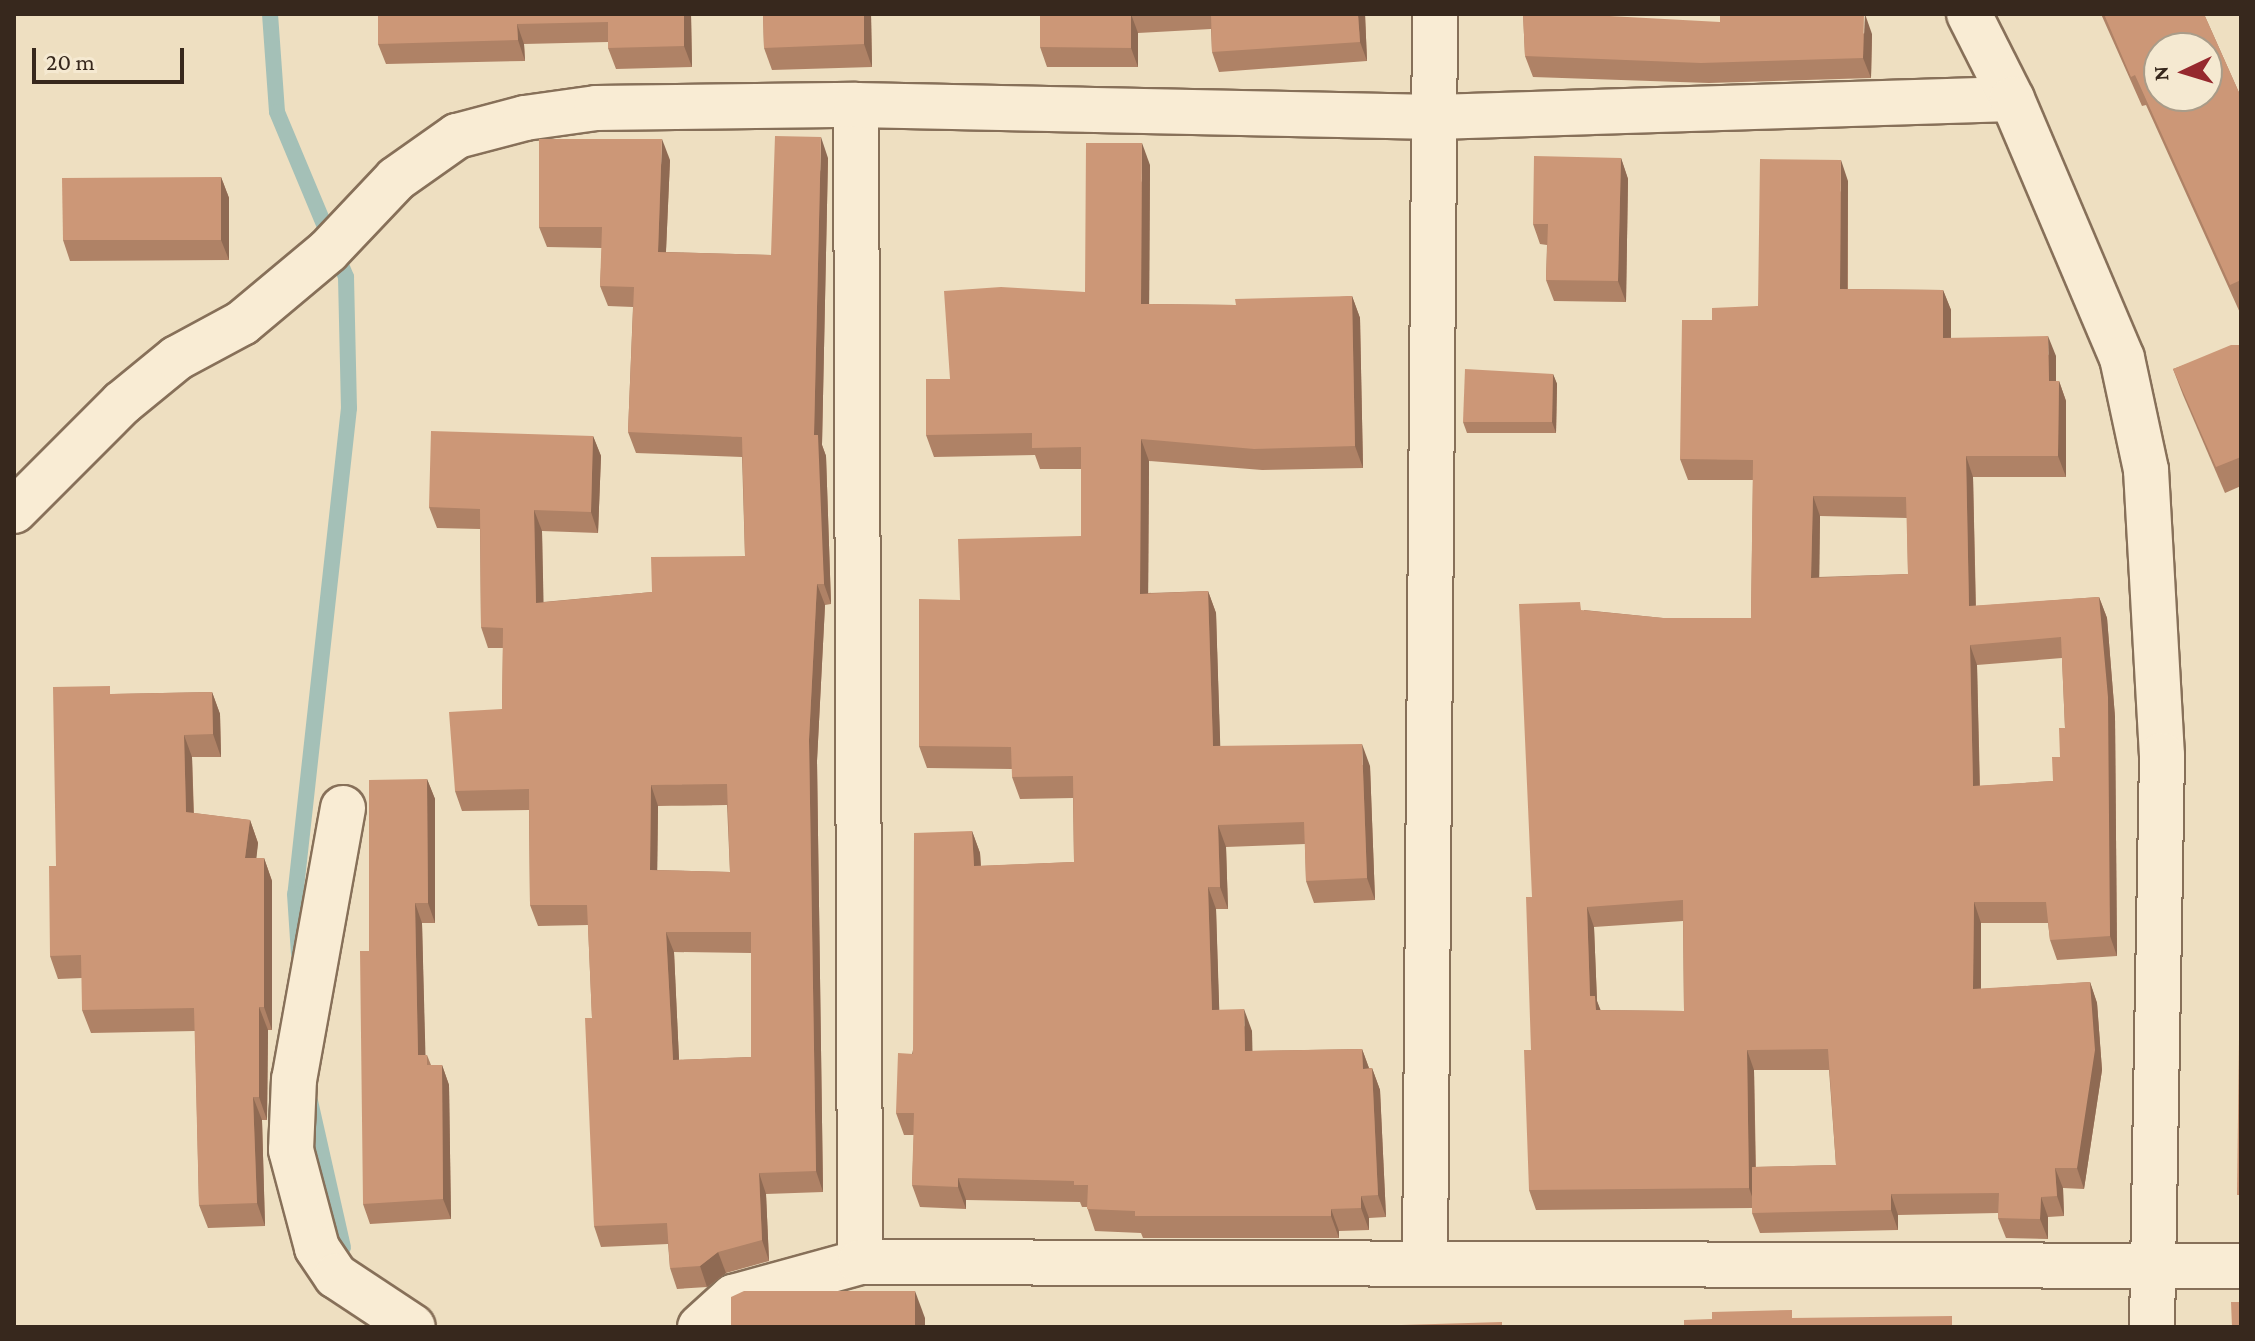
<!DOCTYPE html>
<html>
<head>
<meta charset="utf-8">
<style>
  body { margin:0 }
  #map { position:relative; width:2255px; height:1341px; overflow:hidden; background:#eedfc1; font-family:"Crimson Pro",serif }
  div>[style] { position:absolute }
  .stream>* { height:16px; margin:-8px; padding:0 8px; transform-origin:8px; border-radius:8px; background:#a4c0b7 }
  .roads { filter:drop-shadow(2px 0 #877059) drop-shadow(-2px 0 #877059) drop-shadow(0 2px #877059) drop-shadow(0 -2px #877059) }
  .minor>* { height:44px; margin:-22px; padding:0 22px; transform-origin:22px; border-radius:22px; background:#f9ecd4 }
  .tertiary>* { height:44px; margin:-22px; padding:0 22px; transform-origin:22px; border-radius:22px; background:#f9ecd4 }
  .wall>* { inset:0; background:#af8266 }
  .shaded-wall>* { inset:0; background:#8f6a53 }
  .building>* { inset:0; background:#cc9777 }
  span { translate:-50% -50%; white-space:nowrap; text-align:center; line-height:1.15; -webkit-text-stroke:6px #f5e9d1; paint-order:stroke }
  .frame { position:absolute; inset:0; border:16px solid #37281d; pointer-events:none }
  .north { position:absolute; left:2143px; top:32px; width:80px; height:80px; box-sizing:border-box; background:#f5e9d1; border:2px solid #a99c89; border-radius:50%; rotate:266deg; font-size:22px; font-weight:700; line-height:32px; text-align:center; color:#37281d }
  .north::after { content:''; display:block; margin:auto; width:28px; height:36px; background:#96292e; clip-path:polygon(50% 0,100% 100%,50% 72%,0 100%) }
  .scale { position:absolute; left:32px; top:48px; width:152px; height:36px; box-sizing:border-box; border:4px solid #37281d; border-top:0; padding-left:10px; font-size:24px; line-height:28px; white-space:nowrap; color:#37281d; -webkit-text-stroke:6px #f5e9d1; paint-order:stroke }
</style>
</head>
<body>
<div id="map">
  <div class="stream">
    <div style="left:270px;top:14px;width:98px;rotate:85.9deg"></div>
    <div style="left:277px;top:112px;width:179px;rotate:67.3deg"></div>
    <div style="left:346px;top:277px;width:131px;rotate:88.7deg"></div>
    <div style="left:349px;top:408px;width:489px;rotate:96.3deg"></div>
    <div style="left:295px;top:894px;width:60px;rotate:86.2deg"></div>
    <div style="left:310px;top:1101px;width:150px;rotate:77.3deg"></div>
  </div>
  <div class="roads">
    <div class="minor">
      <div style="left:856px;top:105px;width:1157px;rotate:89.8deg"></div>
      <div style="left:14px;top:511px;width:153px;rotate:-45deg"></div>
      <div style="left:122px;top:403px;width:71px;rotate:-39.3deg"></div>
      <div style="left:177px;top:358px;width:74px;rotate:-28.3deg"></div>
      <div style="left:242px;top:323px;width:112px;rotate:-39.9deg"></div>
      <div style="left:328px;top:251px;width:99px;rotate:-46.6deg"></div>
      <div style="left:396px;top:179px;width:75px;rotate:-35.2deg"></div>
      <div style="left:457px;top:136px;width:70px;rotate:-14.8deg"></div>
      <div style="left:525px;top:118px;width:72px;rotate:-8deg"></div>
      <div style="left:596px;top:108px;width:260px;rotate:-0.7deg"></div>
      <div style="left:856px;top:105px;width:580px;rotate:1.19deg"></div>
      <div style="left:1436px;top:117px;width:576px;rotate:-1.79deg"></div>
      <div style="left:343px;top:808px;width:275px;rotate:100.2deg"></div>
      <div style="left:294px;top:1079px;width:71px;rotate:92.4deg"></div>
      <div style="left:291px;top:1150px;width:101px;rotate:75.1deg"></div>
      <div style="left:317px;top:1248px;width:34px;rotate:56deg"></div>
      <div style="left:336px;top:1276px;width:92px;rotate:33.5deg"></div>
      <div style="left:1425px;top:1263px;width:1249px;rotate:-89.54deg"></div>
      <div style="left:700px;top:1327px;width:45px;rotate:-42.3deg"></div>
      <div style="left:733px;top:1297px;width:132px;rotate:-15.4deg"></div>
      <div style="left:860px;top:1262px;width:1381px;rotate:0.17deg"></div>
    </div>
    <div class="tertiary">
      <div style="left:1969px;top:14px;width:95px;rotate:63.2deg"></div>
      <div style="left:2012px;top:99px;width:281px;rotate:67deg"></div>
      <div style="left:2122px;top:358px;width:115px;rotate:77.9deg"></div>
      <div style="left:2146px;top:470px;width:285px;rotate:86.8deg"></div>
      <div style="left:2162px;top:755px;width:572px;rotate:91deg"></div>
    </div>
  </div>
  <div class="wall">
    <div style="clip-path:polygon(378px 14px,691px 14px,692px 67px,616px 69px,608px 48px,608px 42px,524px 44px,525px 61px,386px 64px,378px 44px)"></div>
    <div style="clip-path:polygon(763px 14px,871px 14px,872px 67px,772px 70px,764px 48px)"></div>
    <div style="clip-path:polygon(1040px 14px,1365px 14px,1367px 61px,1219px 72px,1212px 52px,1211px 29px,1138px 33px,1138px 67px,1047px 67px,1040px 47px)"></div>
    <div style="clip-path:polygon(1523px 14px,1579px 14px,1579px 15px,1872px 34px,1871px 78px,1709px 83px,1533px 77px,1525px 56px)"></div>
    <div style="clip-path:polygon(2101px 14px,2204px 14px,2241px 97px,2241px 315px,2146px 105px,2142px 106px)"></div>
    <div style="clip-path:polygon(evenodd,828px 158px,822px 445px,826px 456px,831px 604px,825px 605px,817px 761px,823px 1192px,766px 1194px,769px 1261px,726px 1273px,707px 1287px,677px 1289px,670px 1268px,668px 1244px,601px 1247px,594px 1226px,592px 1018px,588px 925px,538px 926px,530px 905px,529px 810px,462px 811px,455px 791px,502px 709px,503px 648px,488px 648px,481px 627px,480px 529px,437px 528px,429px 507px,593px 436px,601px 456px,598px 533px,542px 531px,543px 602px,652px 592px,745px 556px,742px 457px,636px 453px,628px 432px,633px 307px,608px 306px,600px 286px,602px 248px,547px 247px,539px 227px,670px 160px,666px 252px,771px 255px,828px 158px,727px 805px,730px 872px,657px 870px,658px 806px,727px 805px,828px 158px,674px 952px,751px 953px,751px 1057px,679px 1060px,674px 952px)"></div>
    <div style="clip-path:polygon(1621px 158px,1628px 179px,1626px 302px,1554px 301px,1546px 280px,1547px 245px,1540px 244px,1533px 224px)"></div>
    <div style="clip-path:polygon(1150px 165px,1149px 304px,1236px 305px,1352px 296px,1360px 318px,1363px 468px,1262px 470px,1149px 461px,1148px 593px,1208px 591px,1216px 613px,1220px 746px,1370px 766px,1375px 900px,1314px 903px,1306px 881px,1305px 844px,1226px 847px,1228px 909px,1216px 909px,1219px 1010px,1252px 1031px,1252px 1051px,1362px 1049px,1369px 1068px,1372px 1068px,1380px 1090px,1386px 1217px,1369px 1218px,1369px 1230px,1339px 1231px,1339px 1238px,1143px 1238px,1141px 1233px,1095px 1231px,1087px 1207px,1082px 1207px,1080px 1202px,966px 1200px,966px 1209px,920px 1207px,912px 1185px,914px 1135px,904px 1135px,896px 1113px,972px 831px,980px 853px,981px 866px,1074px 862px,1073px 798px,1020px 799px,1012px 777px,1012px 769px,927px 768px,919px 746px,960px 600px,1081px 536px,1081px 469px,1040px 469px,1035px 455px,934px 457px,926px 435px,950px 379px,1085px 292px)"></div>
    <div style="clip-path:polygon(221px 177px,229px 198px,229px 260px,70px 261px,63px 240px)"></div>
    <div style="clip-path:polygon(evenodd,1848px 181px,1848px 289px,1943px 290px,1951px 310px,1951px 338px,2056px 356px,2056px 381px,2059px 381px,2066px 401px,2066px 477px,1973px 477px,1976px 606px,2099px 597px,2107px 618px,2115px 717px,2117px 956px,2057px 960px,2050px 940px,2048px 923px,1981px 923px,1981px 989px,2090px 982px,2097px 1003px,2102px 1070px,2084px 1189px,2063px 1188px,2064px 1216px,2048px 1217px,2048px 1239px,2006px 1238px,1998px 1218px,1998px 1213px,1898px 1215px,1898px 1230px,1760px 1233px,1752px 1213px,1752px 1208px,1536px 1210px,1529px 1190px,1531px 1050px,1584px 610px,1663px 618px,1751px 618px,1753px 480px,1688px 480px,1680px 459px,1712px 320px,1758px 306px,1848px 181px,1820px 516px,1907px 518px,1908px 574px,1819px 577px,1820px 516px,1848px 181px,2062px 658px,2065px 728px,2060px 757px,2053px 781px,1980px 786px,1977px 665px,2062px 658px,1848px 181px,1683px 921px,1684px 1011px,1600px 1010px,1597px 1001px,1594px 927px,1683px 921px,1848px 181px,1754px 1070px,1829px 1070px,1836px 1165px,1756px 1167px,1754px 1070px)"></div>
    <div style="clip-path:polygon(2241px 345px,2241px 486px,2225px 493px,2183px 395px,2173px 369px)"></div>
    <div style="clip-path:polygon(1553px 374px,1557px 384px,1556px 433px,1467px 433px,1463px 422px)"></div>
    <div style="clip-path:polygon(212px 692px,220px 714px,221px 757px,192px 757px,194px 813px,250px 820px,258px 843px,256px 858px,264px 858px,272px 881px,272px 1030px,268px 1030px,267px 1120px,262px 1120px,265px 1226px,208px 1228px,199px 1205px,195px 1031px,91px 1033px,82px 1010px,82px 978px,58px 979px,50px 956px,56px 866px,113px 694px)"></div>
    <div style="clip-path:polygon(427px 779px,435px 799px,435px 923px,422px 923px,425px 1055px,427px 1055px,431px 1065px,442px 1065px,449px 1085px,451px 1219px,370px 1224px,363px 1204px)"></div>
  </div>
  <div class="shaded-wall">
    <div style="clip-path:polygon(684px 14px,691px 14px,692px 67px,684px 46px)"></div>
    <div style="clip-path:polygon(864px 14px,871px 14px,872px 67px,864px 44px)"></div>
    <div style="clip-path:polygon(1131px 14px,1138px 33px,1138px 67px,1131px 48px)"></div>
    <div style="clip-path:polygon(1358px 14px,1365px 14px,1367px 61px,1360px 42px)"></div>
    <div style="clip-path:polygon(1865px 14px,1872px 34px,1871px 78px,1863px 58px)"></div>
    <div style="clip-path:polygon(517px 24px,524px 44px,525px 61px,518px 40px)"></div>
    <div style="clip-path:polygon(821px 137px,828px 158px,822px 445px,826px 456px,831px 604px,824px 584px,814px 435px)"></div>
    <div style="clip-path:polygon(662px 139px,670px 160px,665px 272px,658px 252px)"></div>
    <div style="clip-path:polygon(1142px 143px,1150px 165px,1149px 326px,1141px 304px)"></div>
    <div style="clip-path:polygon(1621px 158px,1628px 179px,1626px 302px,1618px 281px)"></div>
    <div style="clip-path:polygon(1841px 160px,1848px 181px,1847px 309px,1840px 289px)"></div>
    <div style="clip-path:polygon(221px 177px,229px 198px,229px 260px,221px 240px)"></div>
    <div style="clip-path:polygon(1943px 290px,1951px 310px,1951px 358px,1943px 338px)"></div>
    <div style="clip-path:polygon(1352px 296px,1360px 318px,1363px 468px,1355px 446px)"></div>
    <div style="clip-path:polygon(2048px 336px,2056px 356px,2056px 401px,2049px 381px)"></div>
    <div style="clip-path:polygon(1553px 374px,1557px 384px,1556px 433px,1552px 422px)"></div>
    <div style="clip-path:polygon(2059px 381px,2066px 401px,2066px 477px,2058px 456px)"></div>
    <div style="clip-path:polygon(593px 436px,601px 456px,598px 533px,591px 512px)"></div>
    <div style="clip-path:polygon(1141px 439px,1149px 461px,1148px 616px,1140px 594px)"></div>
    <div style="clip-path:polygon(1966px 456px,1973px 477px,1976px 627px,1969px 606px)"></div>
    <div style="clip-path:polygon(1813px 496px,1820px 516px,1819px 598px,1811px 578px)"></div>
    <div style="clip-path:polygon(534px 510px,542px 531px,544px 623px,536px 603px)"></div>
    <div style="clip-path:polygon(817px 584px,825px 605px,817px 761px,823px 1192px,816px 1171px,809px 740px)"></div>
    <div style="clip-path:polygon(1208px 591px,1216px 613px,1221px 768px,1213px 746px)"></div>
    <div style="clip-path:polygon(2099px 597px,2107px 618px,2115px 717px,2117px 956px,2110px 936px)"></div>
    <div style="clip-path:polygon(1970px 645px,1977px 665px,1980px 807px,1973px 786px)"></div>
    <div style="clip-path:polygon(212px 692px,220px 714px,221px 757px,213px 734px)"></div>
    <div style="clip-path:polygon(184px 735px,192px 757px,194px 834px,186px 812px)"></div>
    <div style="clip-path:polygon(1362px 744px,1370px 766px,1375px 900px,1367px 878px)"></div>
    <div style="clip-path:polygon(427px 779px,435px 799px,435px 923px,428px 903px)"></div>
    <div style="clip-path:polygon(651px 785px,658px 806px,657px 891px,650px 870px)"></div>
    <div style="clip-path:polygon(250px 820px,258px 843px,254px 881px,245px 858px)"></div>
    <div style="clip-path:polygon(1218px 825px,1226px 847px,1228px 909px,1220px 887px)"></div>
    <div style="clip-path:polygon(972px 831px,980px 853px,982px 888px,974px 866px)"></div>
    <div style="clip-path:polygon(264px 858px,272px 881px,272px 1030px,264px 1007px)"></div>
    <div style="clip-path:polygon(1208px 887px,1216px 909px,1220px 1032px,1212px 1010px)"></div>
    <div style="clip-path:polygon(1974px 902px,1981px 923px,1981px 1009px,1973px 989px)"></div>
    <div style="clip-path:polygon(415px 903px,422px 923px,426px 1075px,418px 1055px)"></div>
    <div style="clip-path:polygon(1587px 907px,1594px 927px,1597px 1001px,1603px 1016px,1603px 1030px,1590px 996px)"></div>
    <div style="clip-path:polygon(666px 932px,674px 952px,680px 1081px,673px 1060px)"></div>
    <div style="clip-path:polygon(2090px 982px,2097px 1003px,2102px 1070px,2084px 1189px,2077px 1168px)"></div>
    <div style="clip-path:polygon(259px 1007px,268px 1030px,267px 1120px,259px 1097px)"></div>
    <div style="clip-path:polygon(1244px 1009px,1252px 1031px,1253px 1073px,1245px 1051px)"></div>
    <div style="clip-path:polygon(1362px 1049px,1370px 1071px,1363px 1069px)"></div>
    <div style="clip-path:polygon(1747px 1050px,1754px 1070px,1756px 1208px,1749px 1188px)"></div>
    <div style="clip-path:polygon(442px 1065px,449px 1085px,451px 1219px,443px 1199px)"></div>
    <div style="clip-path:polygon(1372px 1068px,1380px 1090px,1386px 1217px,1378px 1195px)"></div>
    <div style="clip-path:polygon(253px 1097px,262px 1120px,265px 1226px,257px 1203px)"></div>
    <div style="clip-path:polygon(2055px 1168px,2063px 1188px,2064px 1216px,2057px 1196px)"></div>
    <div style="clip-path:polygon(759px 1173px,766px 1194px,769px 1261px,762px 1240px)"></div>
    <div style="clip-path:polygon(958px 1178px,966px 1200px,966px 1209px,958px 1187px)"></div>
    <div style="clip-path:polygon(1891px 1194px,1898px 1215px,1898px 1230px,1891px 1210px)"></div>
    <div style="clip-path:polygon(1361px 1196px,1369px 1218px,1369px 1230px,1361px 1208px)"></div>
    <div style="clip-path:polygon(2041px 1197px,2048px 1217px,2048px 1239px,2040px 1219px)"></div>
    <div style="clip-path:polygon(1331px 1209px,1339px 1231px,1339px 1238px,1331px 1216px)"></div>
    <div style="clip-path:polygon(718px 1252px,726px 1273px,707px 1287px,700px 1266px)"></div>
    <div style="clip-path:polygon(915px 1291px,925px 1318px,925px 1327px,915px 1327px)"></div>
  </div>
  <div class="building">
    <div style="clip-path:polygon(378px 14px,684px 14px,684px 46px,608px 48px,608px 22px,517px 24px,518px 40px,378px 44px)"></div>
    <div style="clip-path:polygon(763px 14px,864px 14px,864px 44px,764px 48px)"></div>
    <div style="clip-path:polygon(1040px 14px,1131px 14px,1131px 48px,1040px 47px)"></div>
    <div style="clip-path:polygon(1211px 14px,1358px 14px,1360px 42px,1212px 52px)"></div>
    <div style="clip-path:polygon(1523px 14px,1572px 14px,1720px 22px,1720px 14px,1864px 14px,1863px 58px,1701px 63px,1525px 56px)"></div>
    <div style="clip-path:polygon(evenodd,2104px 14px,2204px 14px,2241px 97px,2241px 280px,2230px 285px,2135px 75px,2131px 77px,2104px 14px,2159px 48px,2207px 48px,2207px 96px,2159px 96px,2159px 48px)"></div>
    <div style="clip-path:polygon(evenodd,775px 136px,821px 137px,814px 435px,818px 435px,824px 584px,817px 584px,809px 740px,816px 1171px,759px 1173px,762px 1240px,718px 1252px,700px 1266px,670px 1268px,667px 1223px,594px 1226px,585px 1018px,592px 1018px,587px 905px,530px 905px,529px 789px,455px 791px,449px 712px,502px 709px,503px 628px,481px 627px,480px 509px,429px 507px,431px 431px,593px 436px,591px 512px,534px 510px,536px 603px,652px 592px,651px 557px,745px 556px,742px 437px,628px 432px,634px 287px,600px 286px,602px 227px,539px 227px,539px 139px,662px 139px,658px 252px,771px 255px,775px 136px,727px 784px,730px 872px,650px 870px,651px 785px,727px 784px,775px 136px,666px 932px,751px 932px,751px 1057px,673px 1060px,666px 932px)"></div>
    <div style="clip-path:polygon(1086px 143px,1142px 143px,1141px 304px,1236px 305px,1235px 299px,1352px 296px,1355px 446px,1254px 449px,1141px 439px,1140px 594px,1208px 591px,1213px 746px,1362px 744px,1367px 878px,1306px 881px,1304px 822px,1218px 825px,1220px 887px,1208px 887px,1212px 1010px,1244px 1009px,1245px 1051px,1362px 1049px,1363px 1069px,1372px 1068px,1378px 1195px,1361px 1196px,1361px 1208px,1331px 1209px,1331px 1216px,1135px 1216px,1135px 1211px,1087px 1209px,1088px 1185px,1074px 1185px,1074px 1181px,958px 1178px,958px 1187px,912px 1185px,914px 1113px,896px 1113px,898px 1053px,913px 1054px,914px 833px,972px 831px,974px 866px,1074px 862px,1073px 776px,1012px 777px,1011px 747px,919px 746px,919px 599px,960px 600px,958px 539px,1081px 536px,1081px 447px,1032px 448px,1032px 433px,926px 435px,926px 379px,950px 379px,944px 291px,1001px 287px,1085px 292px)"></div>
    <div style="clip-path:polygon(1534px 156px,1621px 158px,1618px 281px,1546px 280px,1548px 224px,1533px 224px)"></div>
    <div style="clip-path:polygon(evenodd,1760px 159px,1841px 160px,1840px 289px,1943px 290px,1943px 338px,2048px 336px,2049px 381px,2059px 381px,2058px 456px,1966px 456px,1969px 606px,2099px 597px,2108px 697px,2110px 936px,2050px 940px,2046px 902px,1974px 902px,1973px 989px,2090px 982px,2095px 1050px,2077px 1168px,2055px 1168px,2057px 1196px,2041px 1197px,2040px 1219px,1998px 1218px,1999px 1193px,1891px 1194px,1891px 1210px,1752px 1213px,1752px 1167px,1836px 1165px,1828px 1049px,1747px 1050px,1749px 1188px,1529px 1190px,1524px 1050px,1531px 1050px,1526px 897px,1532px 897px,1519px 604px,1580px 602px,1581px 610px,1663px 618px,1751px 618px,1753px 460px,1680px 459px,1682px 320px,1712px 320px,1712px 308px,1758px 306px,1760px 159px,1813px 496px,1906px 497px,1908px 574px,1811px 578px,1813px 496px,1760px 159px,2061px 637px,2065px 728px,2059px 728px,2060px 757px,2052px 757px,2053px 781px,1973px 786px,1970px 645px,2061px 637px,1760px 159px,1683px 900px,1684px 1011px,1596px 1010px,1595px 996px,1590px 996px,1587px 907px,1683px 900px)"></div>
    <div style="clip-path:polygon(221px 177px,221px 240px,63px 240px,62px 178px)"></div>
    <div style="clip-path:polygon(2231px 345px,2241px 345px,2241px 457px,2216px 467px,2173px 369px)"></div>
    <div style="clip-path:polygon(1465px 369px,1553px 374px,1552px 422px,1463px 422px)"></div>
    <div style="clip-path:polygon(110px 686px,110px 694px,212px 692px,213px 734px,184px 735px,186px 812px,250px 820px,245px 858px,264px 858px,264px 1007px,259px 1007px,259px 1097px,253px 1097px,257px 1203px,199px 1205px,194px 1008px,82px 1010px,81px 955px,50px 956px,49px 866px,56px 866px,53px 687px)"></div>
    <div style="clip-path:polygon(427px 779px,428px 903px,415px 903px,418px 1055px,427px 1055px,427px 1065px,442px 1065px,443px 1199px,363px 1204px,360px 951px,369px 951px,369px 780px)"></div>
    <div style="clip-path:polygon(2239px 1038px,2241px 1038px,2241px 1195px,2237px 1195px)"></div>
    <div style="clip-path:polygon(744px 1291px,915px 1291px,915px 1327px,731px 1327px,731px 1297px)"></div>
    <div style="clip-path:polygon(2231px 1302px,2241px 1302px,2241px 1327px,2232px 1327px)"></div>
    <div style="clip-path:polygon(1792px 1310px,1792px 1318px,1952px 1316px,1952px 1327px,1684px 1327px,1684px 1320px,1712px 1319px,1712px 1312px)"></div>
    <div style="clip-path:polygon(1502px 1322px,1502px 1327px,1368px 1327px,1368px 1326px)"></div>
  </div>
  <div class="frame"></div>
  <div class="north">N</div>
  <div class="scale">20 m</div>
</div>
</body>
</html>
